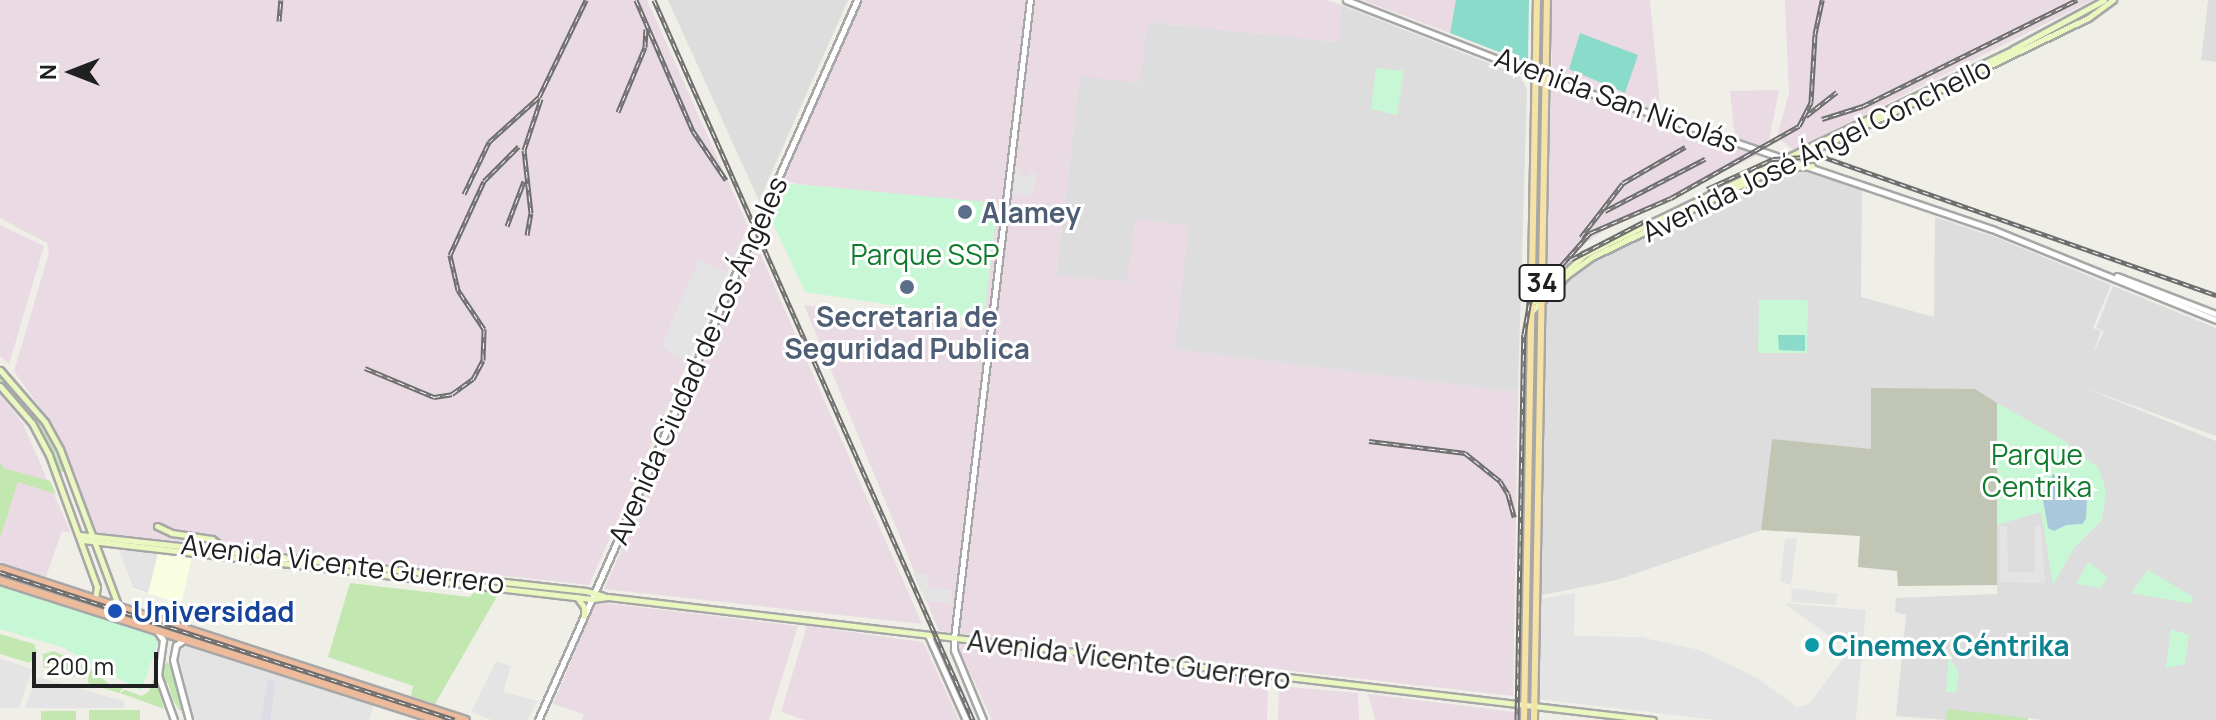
<!DOCTYPE html>
<html>
<head>
<meta charset="utf-8">
<style>
  body { margin:0 }
  #map { position:relative; width:2216px; height:720px; overflow:hidden; background:#f0efe7; font-family:Manrope,sans-serif }
  div>[style] { position:absolute }
  .residential>* { inset:0; background:#dedddd }
  .industrial>* { inset:0; background:#e9dae3 }
  .education>* { inset:0; background:#f9fee3 }
  .construction>* { inset:0; background:#c1c5b3 }
  .grass>* { inset:0; background:#c2e7b0 }
  .park>* { inset:0; background:#c7f7d4 }
  .pitch>* { inset:0; background:#8adbca }
  .parking>* { inset:0; background:#e4e4e4 }
  .plaza>* { inset:0; background:#dddbe6 }
  .water>* { inset:0; background:#aac8db }
  .roads { filter:drop-shadow(2px 0 #a7a7a7) drop-shadow(-2px 0 #a7a7a7) drop-shadow(0 2px #a7a7a7) drop-shadow(0 -2px #a7a7a7) }
  .tertiary>* { height:5px; margin:-2.5px; padding:0 2.5px; transform-origin:2.5px; border-radius:2.5px; background:#fff }
  .secondary>* { height:5px; margin:-2.5px; padding:0 2.5px; transform-origin:2.5px; border-radius:2.5px; background:#eaf7bf }
  .primary>* { height:6px; margin:-3px; padding:0 3px; transform-origin:3px; border-radius:3px; background:#f7e2a5 }
  .trunk>* { height:7px; margin:-3.5px; padding:0 3.5px; transform-origin:3.5px; border-radius:3.5px; background:#edba9c }
  .rail>* { height:5px; margin-top:-2.5px; transform-origin:0; background:repeating-linear-gradient(90deg,#fff 0 6px,#6e6e6e 0 12px); box-sizing:border-box; border-block:2px solid #6e6e6e }
  .dots>* { width:22px; height:22px; translate:-50% -50%; box-sizing:border-box; border:4px solid #fff; border-radius:50% }
  span { translate:-50% -50%; white-space:nowrap; text-align:center; line-height:1.15; -webkit-text-stroke:6px #fff; paint-order:stroke }
  .shield-label span { padding:2px 6px; background:#fff; border:2px solid; border-radius:6px; -webkit-text-stroke-width:0 }
  .shield-label { font-size:26px; color:#202020; font-weight:700 }
  .street-label { font-size:28px; color:#202020 }
  .service-label { font-size:28px; color:#4e5e75; font-weight:700 }
  .left { translate:0 -50%; text-align:left }
  .park-label { font-size:28px; color:#117b2d }
  .transit-label { font-size:28px; color:#164399; font-weight:700 }
  .culture-label { font-size:28px; color:#0d838f; font-weight:700 }
  .north { position:absolute; left:32px; top:32px; width:80px; height:80px; -webkit-text-stroke:6px #fff; paint-order:stroke; rotate:270deg; font-size:22px; font-weight:700; line-height:32px; text-align:center; color:#202020 }
  .north::after { content:''; display:block; margin:auto; width:28px; height:36px; background:#202020; clip-path:polygon(50% 0,100% 100%,50% 72%,0 100%) }
  .scale { position:absolute; left:32px; top:652px; width:126px; height:36px; box-sizing:border-box; border:4px solid #202020; border-top:0; padding-left:10px; font-size:24px; line-height:28px; white-space:nowrap; color:#202020; -webkit-text-stroke:6px #fff; paint-order:stroke }
</style>
</head>
<body>
<div id="map">
  <div class="residential">
    <div style="clip-path:polygon(668px 0,848px 0,759px 201px)"></div>
    <div style="clip-path:polygon(2208px 0,2216px 0,2216px 62px,2201px 60px)"></div>
    <div style="clip-path:polygon(1341px 5px,1519px 75px,1527px 89px,1518px 392px,1174px 349px,1188px 225px,1127px 282px,1056px 276px,1080px 75px,1148px 22px,1338px 42px)"></div>
    <div style="clip-path:polygon(1806px 170px,1862px 187px,1861px 297px,1934px 317px,1935px 217px,1995px 237px,2111px 285px,2093px 328px,2101px 331px,2093px 354px,2104px 331px,2096px 328px,2113px 286px,2216px 328px,2216px 436px,2080px 386px,2216px 441px,2216px 720px,2045px 720px,1948px 710px,1946px 720px,1896px 716px,1906px 615px,1895px 612px,1896px 598px,1997px 594px,1997px 403px,1871px 450px,1772px 439px,1761px 530px,1617px 580px,1538px 596px,1543px 309px,1566px 279px,1582px 266px,1763px 177px)"></div>
  </div>
  <div class="industrial">
    <div style="clip-path:polygon(0 0,647px 0,748px 226px,589px 585px,94px 532px,54px 427px,14px 371px,49px 253px,47px 243px,0 218px)"></div>
    <div style="clip-path:polygon(863px 0,1327px 0,1341px 5px,1338px 42px,1148px 22px,1140px 83px,1080px 76px,1056px 275px,1127px 282px,1135px 219px,1189px 225px,1175px 349px,1518px 392px,1513px 696px,939px 631px,804px 305px,982px 330px,997px 204px,797px 184px,781px 179px)"></div>
    <div style="clip-path:polygon(1362px 0,1527px 0,1525px 62px,1450px 33px)"></div>
    <div style="clip-path:polygon(1551px 0,1650px 0,1661px 115px,1552px 74px)"></div>
    <div style="clip-path:polygon(1785px 0,2093px 0,1794px 150px,1777px 137px,1789px 93px)"></div>
    <div style="clip-path:polygon(1548px 83px,1758px 155px,1610px 227px,1581px 246px,1551px 277px,1545px 274px)"></div>
    <div style="clip-path:polygon(1779px 90px,1769px 140px,1761px 146px,1735px 139px,1730px 91px)"></div>
    <div style="clip-path:polygon(0 225px,44px 246px,9px 364px,0 356px)"></div>
    <div style="clip-path:polygon(756px 244px,922px 624px,604px 589px)"></div>
    <div style="clip-path:polygon(0 395px,22px 422px,71px 533px,62px 531px,46px 577px,0 562px)"></div>
    <div style="clip-path:polygon(596px 602px,798px 626px,769px 720px,582px 720px,584px 714px,553px 704px)"></div>
    <div style="clip-path:polygon(807px 626px,923px 642px,959px 720px,805px 720px,781px 712px)"></div>
    <div style="clip-path:polygon(957px 644px,1268px 681px,1267px 720px,992px 720px)"></div>
    <div style="clip-path:polygon(1279px 686px,1358px 693px,1359px 720px,1278px 720px)"></div>
    <div style="clip-path:polygon(1368px 694px,1515px 712px,1515px 720px,1375px 720px)"></div>
  </div>
  <div class="education">
    <div style="clip-path:polygon(119px 549px,192px 557px,178px 618px,173px 617px,167px 599px,133px 589px)"></div>
  </div>
  <div class="construction">
    <div style="clip-path:polygon(1871px 388px,1975px 389px,1997px 403px,1997px 585px,1898px 586px,1897px 571px,1858px 567px,1860px 536px,1761px 530px,1772px 439px,1871px 449px)"></div>
  </div>
  <div class="grass">
    <div style="clip-path:polygon(0 374px,42px 423px,65px 471px,60px 473px,37px 426px,0 382px)"></div>
    <div style="clip-path:polygon(0 462px,4px 468px,50px 481px,56px 494px,18px 482px,0 538px)"></div>
    <div style="clip-path:polygon(350px 583px,470px 597px,477px 589px,499px 593px,435px 704px,411px 696px,413px 686px,328px 657px)"></div>
    <div style="clip-path:polygon(0 634px,34px 644px,37px 651px,34px 659px,29px 663px,0 654px)"></div>
    <div style="clip-path:polygon(54px 651px,82px 664px,85px 679px,43px 667px,43px 654px)"></div>
    <div style="clip-path:polygon(167px 662px,171px 667px,184px 710px,180px 711px,173px 700px,168px 683px,163px 685px,160px 669px)"></div>
    <div style="clip-path:polygon(89px 668px,113px 687px,123px 688px,119px 693px,88px 683px)"></div>
    <div style="clip-path:polygon(155px 675px,164px 709px,120px 693px,125px 690px,142px 696px,149px 691px)"></div>
    <div style="clip-path:polygon(1947px 709px,2028px 718px,2028px 720px,1946px 720px)"></div>
    <div style="clip-path:polygon(89px 710px,140px 710px,140px 720px,89px 720px)"></div>
    <div style="clip-path:polygon(41px 711px,76px 711px,76px 720px,41px 720px)"></div>
  </div>
  <div class="park">
    <div style="clip-path:polygon(1376px 68px,1404px 71px,1397px 115px,1371px 109px)"></div>
    <div style="clip-path:polygon(783px 183px,998px 203px,984px 319px,805px 292px,769px 215px)"></div>
    <div style="clip-path:polygon(1759px 300px,1808px 300px,1807px 353px,1758px 353px)"></div>
    <div style="clip-path:polygon(1997px 403px,2060px 438px,2099px 468px,2106px 491px,2102px 520px,2074px 548px,2053px 585px,2041px 512px,1997px 525px)"></div>
    <div style="clip-path:polygon(2088px 562px,2108px 577px,2100px 588px,2076px 584px)"></div>
    <div style="clip-path:polygon(2148px 570px,2193px 597px,2192px 604px,2131px 593px)"></div>
    <div style="clip-path:polygon(0 585px,155px 634px,158px 643px,141px 691px,64px 648px,0 629px)"></div>
    <div style="clip-path:polygon(2171px 629px,2189px 635px,2185px 664px,2166px 668px)"></div>
    <div style="clip-path:polygon(1949px 657px,1959px 672px,1956px 693px,1946px 692px)"></div>
  </div>
  <div class="pitch">
    <div style="clip-path:polygon(1456px 0,1529px 0,1528px 60px,1525px 62px,1450px 33px)"></div>
    <div style="clip-path:polygon(1580px 33px,1638px 55px,1625px 93px,1569px 69px)"></div>
    <div style="clip-path:polygon(1778px 335px,1805px 335px,1805px 351px,1779px 350px)"></div>
  </div>
  <div class="parking">
    <div style="clip-path:polygon(1015px 166px,1020px 167px,1021px 175px,1029px 176px,1033px 168px,1032px 173px,1036px 174px,1033px 196px,1012px 194px)"></div>
    <div style="clip-path:polygon(699px 260px,727px 272px,688px 361px,669px 352px,662px 343px)"></div>
    <div style="clip-path:polygon(2000px 526px,2007px 526px,2008px 572px,2035px 572px,2035px 527px,2041px 526px,2045px 583px,2000px 582px)"></div>
    <div style="clip-path:polygon(1797px 538px,1791px 585px,1780px 581px,1785px 539px)"></div>
    <div style="clip-path:polygon(119px 550px,158px 553px,148px 593px,133px 588px)"></div>
    <div style="clip-path:polygon(913px 573px,929px 575px,928px 587px,952px 590px,951px 604px,925px 600px)"></div>
    <div style="clip-path:polygon(1791px 588px,1838px 594px,1836px 605px,1792px 602px)"></div>
    <div style="clip-path:polygon(1575px 593px,1574px 636px,1640px 637px,1700px 650px,1757px 678px,1797px 707px,1809px 704px,1849px 650px,1784px 603px,1866px 610px,1856px 720px,1716px 720px,1538px 699px,1540px 599px)"></div>
    <div style="clip-path:polygon(188px 646px,374px 705px,369px 720px,194px 720px,178px 659px,181px 649px)"></div>
    <div style="clip-path:polygon(0 658px,32px 669px,19px 708px,0 708px)"></div>
    <div style="clip-path:polygon(496px 661px,511px 666px,503px 692px,538px 701px,527px 720px,492px 720px,471px 712px)"></div>
    <div style="clip-path:polygon(41px 678px,124px 701px,124px 708px,25px 708px,36px 679px)"></div>
  </div>
  <div class="plaza">
    <div style="clip-path:polygon(268px 679px,276px 682px,270px 720px,261px 720px)"></div>
  </div>
  <div class="water">
    <div style="clip-path:polygon(2053px 474px,2069px 484px,2065px 491px,2071px 495px,2082px 487px,2087px 500px,2086px 519px,2082px 524px,2066px 525px,2054px 531px,2048px 528px,2042px 494px)"></div>
  </div>
  <div class="roads">
    <div class="tertiary">
      <div style="left:1346px;top:0;width:215px;rotate:21.3deg"></div>
      <div style="left:1546px;top:78px;width:471px;rotate:18.7deg"></div>
      <div style="left:1992px;top:229px;width:242px;rotate:22.1deg"></div>
      <div style="left:2117px;top:276px;width:106px;rotate:21deg"></div>
      <div style="left:157px;top:631px;width:11px;rotate:56deg"></div>
      <div style="left:163px;top:640px;width:35px;rotate:98deg"></div>
      <div style="left:158px;top:675px;width:48px;rotate:70.4deg"></div>
      <div style="left:928px;top:635px;width:93px;rotate:65.9deg"></div>
      <div style="left:184px;top:640px;width:9px;rotate:148deg"></div>
      <div style="left:176px;top:645px;width:15px;rotate:101deg"></div>
      <div style="left:173px;top:660px;width:62px;rotate:75.1deg"></div>
      <div style="left:538px;top:720px;width:788px;rotate:-66.1deg"></div>
      <div style="left:983px;top:720px;width:76px;rotate:-112.5deg"></div>
      <div style="left:954px;top:650px;width:12px;rotate:-90deg"></div>
      <div style="left:954px;top:638px;width:643px;rotate:-83.21deg"></div>
    </div>
    <div class="secondary">
      <div style="left:1782px;top:168px;width:30px;rotate:-4deg"></div>
      <div style="left:1530px;top:305px;width:74px;rotate:-42.8deg"></div>
      <div style="left:1584px;top:255px;width:476px;rotate:-25.6deg"></div>
      <div style="left:2013px;top:49px;width:103px;rotate:-28.3deg"></div>
      <div style="left:1531px;top:312px;width:52px;rotate:-45.8deg"></div>
      <div style="left:1567px;top:275px;width:31px;rotate:-36deg"></div>
      <div style="left:1592px;top:257px;width:551px;rotate:-25.73deg"></div>
      <div style="left:2088px;top:18px;width:31px;rotate:-36deg"></div>
      <div style="left:0;top:370px;width:69px;rotate:49.1deg"></div>
      <div style="left:45px;top:422px;width:31px;rotate:61deg"></div>
      <div style="left:60px;top:449px;width:166px;rotate:69.6deg"></div>
      <div style="left:0;top:386px;width:49px;rotate:49.1deg"></div>
      <div style="left:32px;top:423px;width:36px;rotate:62deg"></div>
      <div style="left:49px;top:455px;width:140px;rotate:70deg"></div>
      <div style="left:97px;top:587px;width:11px;rotate:100deg"></div>
      <div style="left:157px;top:526px;width:17px;rotate:25deg"></div>
      <div style="left:172px;top:533px;width:40px;rotate:8.5deg"></div>
      <div style="left:212px;top:539px;width:14px;rotate:39deg"></div>
      <div style="left:80px;top:535px;width:509px;rotate:6.32deg"></div>
      <div style="left:586px;top:591px;width:18px;rotate:16deg"></div>
      <div style="left:82px;top:540px;width:513px;rotate:6.6deg"></div>
      <div style="left:592px;top:599px;width:16px;rotate:-7deg"></div>
      <div style="left:608px;top:597px;width:1052px;rotate:6.71deg"></div>
      <div style="left:577px;top:597px;width:12px;rotate:55deg"></div>
      <div style="left:584px;top:607px;width:9px;rotate:90deg"></div>
    </div>
    <div class="primary">
      <div style="left:1524px;top:720px;width:720px;rotate:-88.97deg"></div>
      <div style="left:1534px;top:720px;width:720px;rotate:-88.97deg"></div>
    </div>
    <div class="trunk">
      <div style="left:0;top:568px;width:489px;rotate:18.1deg"></div>
      <div style="left:0;top:580px;width:460px;rotate:17.7deg"></div>
    </div>
  </div>
  <div class="rail">
    <div style="left:636px;top:0;width:143px;rotate:66.5deg"></div>
    <div style="left:693px;top:131px;width:59px;rotate:56deg"></div>
    <div style="left:654px;top:0;width:788px;rotate:66.1deg"></div>
    <div style="left:279px;top:21px;width:21px;rotate:-85deg"></div>
    <div style="left:618px;top:112px;width:70px;rotate:-67.4deg"></div>
    <div style="left:645px;top:47px;width:18px;rotate:-87deg"></div>
    <div style="left:1806px;top:116px;width:39px;rotate:-38deg"></div>
    <div style="left:1822px;top:119px;width:43px;rotate:-17.6deg"></div>
    <div style="left:1863px;top:106px;width:239px;rotate:-26.4deg"></div>
    <div style="left:1707px;top:189px;width:72px;rotate:-24.4deg"></div>
    <div style="left:1773px;top:159px;width:48px;rotate:-3.6deg"></div>
    <div style="left:1821px;top:156px;width:419px;rotate:19.4deg"></div>
    <div style="left:464px;top:194px;width:58px;rotate:-64.3deg"></div>
    <div style="left:489px;top:142px;width:67px;rotate:-42deg"></div>
    <div style="left:539px;top:97px;width:108px;rotate:-64.1deg"></div>
    <div style="left:1605px;top:211px;width:113px;rotate:-27.5deg"></div>
    <div style="left:507px;top:226px;width:48px;rotate:-69.3deg"></div>
    <div style="left:527px;top:235px;width:22px;rotate:-80deg"></div>
    <div style="left:531px;top:213px;width:63px;rotate:-96.3deg"></div>
    <div style="left:524px;top:150px;width:54px;rotate:-71.6deg"></div>
    <div style="left:1581px;top:237px;width:68px;rotate:-52.1deg"></div>
    <div style="left:1623px;top:183px;width:72px;rotate:-30.1deg"></div>
    <div style="left:1572px;top:259px;width:85px;rotate:-27.5deg"></div>
    <div style="left:365px;top:368px;width:75px;rotate:22.8deg"></div>
    <div style="left:434px;top:397px;width:18px;rotate:-9deg"></div>
    <div style="left:452px;top:394px;width:26px;rotate:-36deg"></div>
    <div style="left:473px;top:379px;width:21px;rotate:-62deg"></div>
    <div style="left:483px;top:360px;width:31px;rotate:-88deg"></div>
    <div style="left:484px;top:329px;width:47px;rotate:-123.7deg"></div>
    <div style="left:458px;top:290px;width:36px;rotate:-103deg"></div>
    <div style="left:450px;top:255px;width:81px;rotate:-65.3deg"></div>
    <div style="left:484px;top:181px;width:49px;rotate:-45deg"></div>
    <div style="left:1369px;top:441px;width:97px;rotate:7.1deg"></div>
    <div style="left:1465px;top:453px;width:45px;rotate:38.7deg"></div>
    <div style="left:1500px;top:481px;width:15px;rotate:58deg"></div>
    <div style="left:1508px;top:494px;width:24px;rotate:75deg"></div>
    <div style="left:0;top:572px;width:478px;rotate:18deg"></div>
    <div style="left:1517px;top:720px;width:386px;rotate:-89deg"></div>
    <div style="left:1524px;top:334px;width:34px;rotate:-80deg"></div>
    <div style="left:1530px;top:301px;width:91px;rotate:-48.6deg"></div>
    <div style="left:1590px;top:233px;width:88px;rotate:-23.4deg"></div>
    <div style="left:1671px;top:198px;width:147px;rotate:-29.4deg"></div>
    <div style="left:1799px;top:126px;width:27px;rotate:-63deg"></div>
    <div style="left:1811px;top:102px;width:68px;rotate:-86.6deg"></div>
    <div style="left:1815px;top:34px;width:35px;rotate:-78deg"></div>
  </div>
  <div class="dots">
    <div style="left:965px;top:212px;background:#5c6f8a"></div>
    <div style="left:907px;top:287px;background:#5c6f8a"></div>
    <div style="left:115px;top:611px;background:#1a4fb4"></div>
    <div style="left:1812px;top:645px;background:#0f9aa8"></div>
  </div>
  <div class="shield-label">
    <span style="left:1542px;top:283px">34</span>
  </div>
  <div class="street-label">
    <span style="left:1617px;top:99px;rotate:20deg">Avenida San Nicolás</span>
    <span style="left:1816px;top:149px;rotate:-26deg">Avenida José Ángel Conchello</span>
    <span style="left:697px;top:360px;rotate:-66deg">Avenida Ciudad de Los Ángeles</span>
    <span style="left:343px;top:563px;rotate:7deg">Avenida Vicente Guerrero</span>
    <span style="left:1129px;top:659px;rotate:7deg">Avenida Vicente Guerrero</span>
  </div>
  <div class="service-label">
    <span class="left" style="left:981px;top:212px">Alamey</span>
    <span style="left:907px;top:332px">Secretaria de<br>Seguridad Publica</span>
  </div>
  <div class="park-label">
    <span style="left:925px;top:254px">Parque SSP</span>
    <span style="left:2037px;top:470px">Parque<br>Centrika</span>
  </div>
  <div class="transit-label">
    <span class="left" style="left:133px;top:611px">Universidad</span>
  </div>
  <div class="culture-label">
    <span class="left" style="left:1828px;top:645px">Cinemex Céntrika</span>
  </div>
  <div class="north">N</div>
  <div class="scale">200 m</div>
</div>
</body>
</html>
